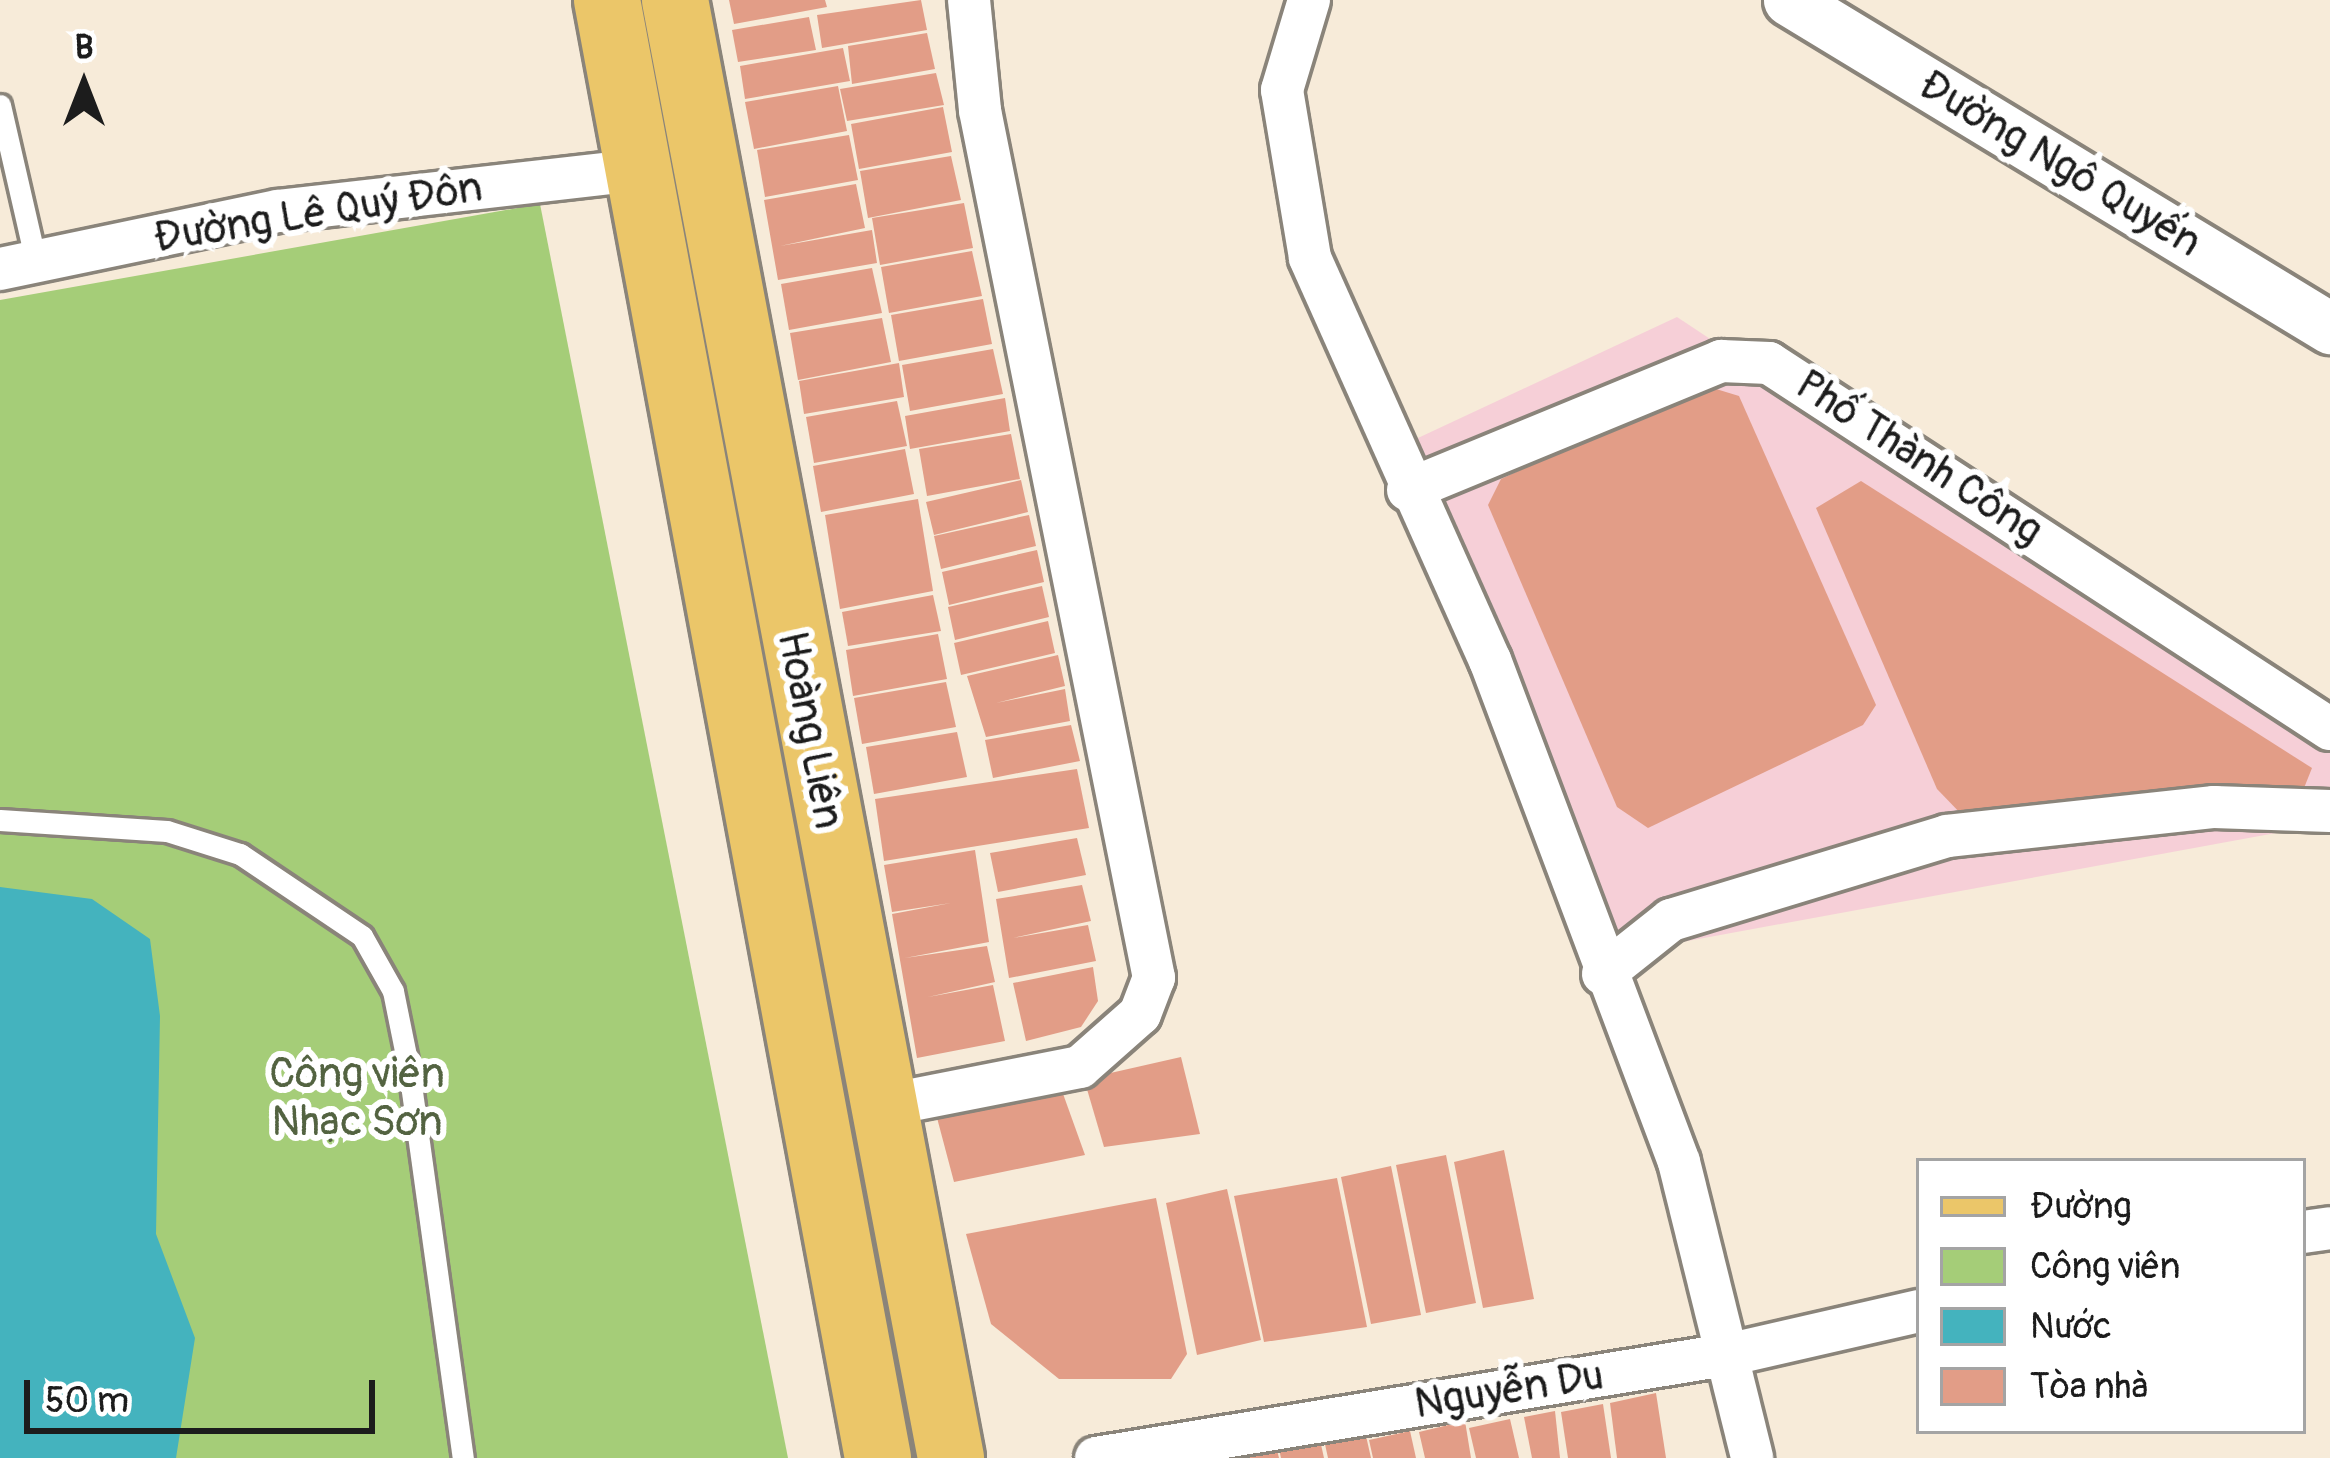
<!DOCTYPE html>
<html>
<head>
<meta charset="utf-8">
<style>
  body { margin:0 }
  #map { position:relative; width:2330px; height:1458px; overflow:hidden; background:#f7ebd9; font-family:Pangolin,sans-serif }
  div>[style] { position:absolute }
  .built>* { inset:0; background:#f6cfd7 }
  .green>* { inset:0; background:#a5cd78 }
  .water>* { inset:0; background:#44b3be }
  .building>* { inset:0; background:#e29d87 }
  .roads { filter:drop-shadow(3px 0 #8a847a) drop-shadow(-3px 0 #8a847a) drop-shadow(0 3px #8a847a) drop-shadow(0 -3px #8a847a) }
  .service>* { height:21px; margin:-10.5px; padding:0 10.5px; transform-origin:10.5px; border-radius:10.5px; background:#fff }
  .minor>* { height:42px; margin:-21px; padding:0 21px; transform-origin:21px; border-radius:21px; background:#fff }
  .tertiary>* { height:51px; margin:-25.5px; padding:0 25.5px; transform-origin:25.5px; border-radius:25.5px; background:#fff }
  .primary>* { height:66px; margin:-33px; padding:0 33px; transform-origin:33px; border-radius:33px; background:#ebc669 }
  span { translate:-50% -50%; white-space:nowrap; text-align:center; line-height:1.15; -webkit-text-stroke:12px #fff; paint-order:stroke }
  .street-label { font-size:42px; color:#1c1c1c }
  .park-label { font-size:42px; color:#536341 }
  .legend { position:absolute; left:1916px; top:1158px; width:390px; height:276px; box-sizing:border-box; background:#fff; border:3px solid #a4a4a4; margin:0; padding:15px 21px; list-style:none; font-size:36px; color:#1c1c1c }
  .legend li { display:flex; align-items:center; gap:24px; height:60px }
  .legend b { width:60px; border:3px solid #a4a4a4 }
  .north { position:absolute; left:24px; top:24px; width:120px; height:120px; -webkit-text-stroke:9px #fff; paint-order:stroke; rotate:0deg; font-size:33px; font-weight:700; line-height:48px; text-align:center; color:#1c1c1c }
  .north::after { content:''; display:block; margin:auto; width:42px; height:54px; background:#1c1c1c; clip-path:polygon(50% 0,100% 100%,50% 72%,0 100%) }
  .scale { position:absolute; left:24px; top:1380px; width:351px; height:54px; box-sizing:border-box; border:6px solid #1c1c1c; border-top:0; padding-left:15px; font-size:36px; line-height:42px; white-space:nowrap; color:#1c1c1c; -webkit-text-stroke:9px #fff; paint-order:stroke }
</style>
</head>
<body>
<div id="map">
  <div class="built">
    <div style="clip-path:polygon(1677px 317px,2330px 750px,2330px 823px,1590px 959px,1388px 452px)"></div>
  </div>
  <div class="green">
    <div style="clip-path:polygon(540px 204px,788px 1458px,0 1458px,0 300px)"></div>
  </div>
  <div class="water">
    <div style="clip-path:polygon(0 887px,92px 899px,150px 939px,160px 1016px,156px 1234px,195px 1338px,176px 1458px,0 1458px)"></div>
  </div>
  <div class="building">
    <div style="clip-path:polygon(729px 0,825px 0,827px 7px,734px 24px)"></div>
    <div style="clip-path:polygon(921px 0,927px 30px,822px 48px,817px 15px)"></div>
    <div style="clip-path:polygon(809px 17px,816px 50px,738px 62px,732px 30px)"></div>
    <div style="clip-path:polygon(927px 33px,935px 69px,852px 84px,848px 46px)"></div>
    <div style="clip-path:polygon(843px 48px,850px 81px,745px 99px,740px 66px)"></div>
    <div style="clip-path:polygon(936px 73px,944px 105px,847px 121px,840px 89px)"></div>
    <div style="clip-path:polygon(838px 86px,847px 131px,754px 149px,745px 102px)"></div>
    <div style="clip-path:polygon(943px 107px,952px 152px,859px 169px,851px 124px)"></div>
    <div style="clip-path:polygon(849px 135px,858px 180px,765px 197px,757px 150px)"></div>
    <div style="clip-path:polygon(951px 156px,961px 200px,868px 218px,860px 171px)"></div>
    <div style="clip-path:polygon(856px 184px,865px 228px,780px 246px,872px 230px,877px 263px,778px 280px,764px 200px)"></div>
    <div style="clip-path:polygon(964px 203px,973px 248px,880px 265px,872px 218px)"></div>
    <div style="clip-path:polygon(972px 251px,982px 296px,889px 313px,881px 267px)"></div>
    <div style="clip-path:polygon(872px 268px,882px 313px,789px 330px,781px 284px)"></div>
    <div style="clip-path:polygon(983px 299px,992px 344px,899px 361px,891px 315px)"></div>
    <div style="clip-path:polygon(882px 318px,891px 362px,798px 380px,790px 333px)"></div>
    <div style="clip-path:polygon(993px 349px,1003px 394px,910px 411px,902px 365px)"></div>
    <div style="clip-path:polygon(899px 363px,904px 397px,804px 414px,799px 381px)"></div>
    <div style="clip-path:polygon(1703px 385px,1739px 396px,1876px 705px,1863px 725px,1648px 828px,1617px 807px,1488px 505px,1501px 479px)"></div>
    <div style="clip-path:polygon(1005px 398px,1010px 431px,910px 449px,905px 416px)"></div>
    <div style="clip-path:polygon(897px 401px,907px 446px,814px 463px,806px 417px)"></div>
    <div style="clip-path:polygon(1011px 434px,1020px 479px,927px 496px,919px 449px)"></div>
    <div style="clip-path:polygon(905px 449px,914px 494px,821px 512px,813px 466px)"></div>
    <div style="clip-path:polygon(1021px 480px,1028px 512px,934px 535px,926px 502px)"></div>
    <div style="clip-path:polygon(1861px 481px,2312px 768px,2304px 788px,1966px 819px,1937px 789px,1816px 508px)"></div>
    <div style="clip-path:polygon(918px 499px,933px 591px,840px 609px,825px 515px)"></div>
    <div style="clip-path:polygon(1029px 515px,1036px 546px,941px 569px,934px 536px)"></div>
    <div style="clip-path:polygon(1037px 550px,1044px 582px,949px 605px,942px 572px)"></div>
    <div style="clip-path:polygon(1042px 586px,1049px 617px,955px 640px,948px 607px)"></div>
    <div style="clip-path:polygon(933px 595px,941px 631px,848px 646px,842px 612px)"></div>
    <div style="clip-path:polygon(1048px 621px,1055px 653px,961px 675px,954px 643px)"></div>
    <div style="clip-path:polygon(938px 634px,947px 679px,853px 696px,846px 650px)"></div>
    <div style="clip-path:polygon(1058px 655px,1065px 686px,996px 703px,1065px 689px,1070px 721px,986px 737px,967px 676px)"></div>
    <div style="clip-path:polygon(946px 682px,956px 727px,862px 744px,854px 698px)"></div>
    <div style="clip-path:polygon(1071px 725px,1080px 761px,993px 778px,985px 740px)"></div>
    <div style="clip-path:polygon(957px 732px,967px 777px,874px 794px,866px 747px)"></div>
    <div style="clip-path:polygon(1077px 769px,1089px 828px,884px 861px,875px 799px)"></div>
    <div style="clip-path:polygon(1077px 838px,1086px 875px,998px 892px,990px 853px)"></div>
    <div style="clip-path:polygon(975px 850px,989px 942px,905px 958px,987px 946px,995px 982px,928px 997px,993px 985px,1005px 1041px,917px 1058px,892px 914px,951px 903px,892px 912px,884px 865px)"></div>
    <div style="clip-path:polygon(1082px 885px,1091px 921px,1013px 938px,1088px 925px,1096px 961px,1009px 978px,996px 899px)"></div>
    <div style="clip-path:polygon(1093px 967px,1098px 1001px,1081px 1027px,1026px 1041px,1013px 983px)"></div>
    <div style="clip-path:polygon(1181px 1057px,1200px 1134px,1104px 1147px,1084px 1079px)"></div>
    <div style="clip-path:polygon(1062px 1091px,1085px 1155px,954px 1182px,936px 1114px)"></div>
    <div style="clip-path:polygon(1504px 1150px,1534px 1299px,1483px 1308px,1454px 1162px)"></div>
    <div style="clip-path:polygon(1446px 1155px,1476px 1303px,1426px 1313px,1396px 1165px)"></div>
    <div style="clip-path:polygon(1391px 1166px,1421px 1315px,1371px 1324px,1341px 1177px)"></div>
    <div style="clip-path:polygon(1337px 1178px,1367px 1327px,1264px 1342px,1234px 1196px)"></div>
    <div style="clip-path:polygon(1227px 1189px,1261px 1340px,1197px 1355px,1166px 1203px)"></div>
    <div style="clip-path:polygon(1156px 1198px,1187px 1354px,1171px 1379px,1059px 1379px,991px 1324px,966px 1234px)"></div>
    <div style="clip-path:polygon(1656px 1393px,1666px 1458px,1617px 1458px,1610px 1403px)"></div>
    <div style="clip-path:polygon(1603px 1404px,1611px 1458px,1568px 1458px,1561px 1412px)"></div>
    <div style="clip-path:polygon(1555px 1411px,1560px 1458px,1532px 1458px,1524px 1417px)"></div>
    <div style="clip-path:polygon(1510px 1419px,1519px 1458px,1476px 1458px,1469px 1428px)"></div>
    <div style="clip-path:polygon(1465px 1421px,1471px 1458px,1425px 1458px,1419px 1432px)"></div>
    <div style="clip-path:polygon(1364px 1427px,1371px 1458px,1328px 1458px,1323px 1435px)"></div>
    <div style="clip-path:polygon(1410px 1431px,1416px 1458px,1373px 1458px,1369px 1440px)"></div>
    <div style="clip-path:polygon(1320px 1440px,1324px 1458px,1281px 1458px,1279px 1449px)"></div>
    <div style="clip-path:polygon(1275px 1442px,1279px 1458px,1236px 1458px,1234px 1452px)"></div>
  </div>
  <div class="roads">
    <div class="service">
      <div style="left:0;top:105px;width:161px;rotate:77.1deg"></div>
      <div style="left:0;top:820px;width:167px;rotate:3.8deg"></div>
      <div style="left:167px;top:831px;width:77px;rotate:17.5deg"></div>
      <div style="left:240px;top:854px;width:147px;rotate:33.9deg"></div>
      <div style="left:362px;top:936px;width:63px;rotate:60.6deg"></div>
      <div style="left:393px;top:991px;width:81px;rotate:78.6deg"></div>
      <div style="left:409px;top:1070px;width:392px;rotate:82.1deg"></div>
    </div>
    <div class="minor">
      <div style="left:1309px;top:0;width:94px;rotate:106.7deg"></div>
      <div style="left:1282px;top:90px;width:170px;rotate:80.5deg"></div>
      <div style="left:1310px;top:258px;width:440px;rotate:65.9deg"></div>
      <div style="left:1490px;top:660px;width:536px;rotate:69.37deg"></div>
      <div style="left:1679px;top:1162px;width:305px;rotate:76.1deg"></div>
      <div style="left:0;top:269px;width:284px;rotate:-11.8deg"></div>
      <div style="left:278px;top:211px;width:361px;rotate:-6.5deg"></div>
      <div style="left:1408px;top:490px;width:339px;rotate:-22.4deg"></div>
      <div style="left:1721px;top:361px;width:48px;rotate:2.4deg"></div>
      <div style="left:1769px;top:363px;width:670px;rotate:33.12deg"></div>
      <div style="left:1603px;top:974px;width:87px;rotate:-38.5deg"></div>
      <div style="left:1671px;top:920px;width:288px;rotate:-16.9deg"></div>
      <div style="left:1947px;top:836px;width:269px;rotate:-6.2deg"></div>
      <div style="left:2214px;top:807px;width:116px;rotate:2deg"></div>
      <div style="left:881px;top:1106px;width:203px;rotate:-11.1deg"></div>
      <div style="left:1080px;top:1067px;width:80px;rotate:-41.5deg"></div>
      <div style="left:1140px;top:1014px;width:39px;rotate:-69deg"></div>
      <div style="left:1154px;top:978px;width:885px;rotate:-101.34deg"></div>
      <div style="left:980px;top:110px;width:111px;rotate:-95.7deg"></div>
      <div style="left:2303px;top:1232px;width:27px;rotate:-8deg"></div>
      <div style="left:1096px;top:1458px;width:643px;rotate:-9.3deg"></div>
      <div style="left:1731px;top:1354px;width:193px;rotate:-12.9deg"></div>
    </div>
    <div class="tertiary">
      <div style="left:1789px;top:0;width:633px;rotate:31.23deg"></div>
    </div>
    <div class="primary">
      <div style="left:607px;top:0;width:1483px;rotate:79.47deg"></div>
      <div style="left:675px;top:0;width:1484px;rotate:79.28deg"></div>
    </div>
  </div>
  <div class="street-label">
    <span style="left:2060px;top:164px;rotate:31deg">Đường Ngô Quyến</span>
    <span style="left:318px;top:213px;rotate:-9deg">Đường Lê Quý Đôn</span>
    <span style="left:1919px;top:458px;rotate:33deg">Phố Thành Công</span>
    <span style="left:810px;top:730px;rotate:79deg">Hoàng Liên</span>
    <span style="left:1509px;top:1390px;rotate:-9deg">Nguyễn Du</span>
  </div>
  <div class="park-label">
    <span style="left:357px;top:1098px">Công viên<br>Nhạc Sơn</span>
  </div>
  <ul class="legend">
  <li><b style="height:15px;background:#ebc669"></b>Đường</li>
  <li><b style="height:33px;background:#a5cd78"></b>Công viên</li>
  <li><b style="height:33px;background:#44b3be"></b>Nước</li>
  <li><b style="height:33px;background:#e29d87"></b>Tòa nhà</li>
  </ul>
  <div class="north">B</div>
  <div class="scale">50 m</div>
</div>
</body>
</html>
